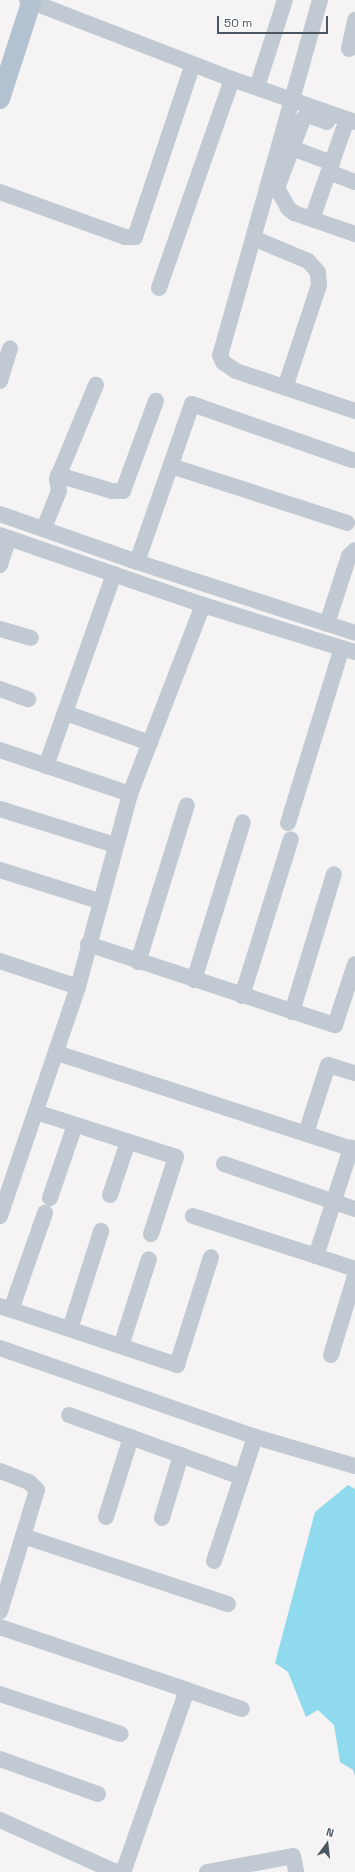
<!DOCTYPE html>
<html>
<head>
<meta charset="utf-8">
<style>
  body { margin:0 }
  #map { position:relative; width:355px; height:1872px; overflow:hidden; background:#f5f3f3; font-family:"Space Grotesk",sans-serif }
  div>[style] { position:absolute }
  .water>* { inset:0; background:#90daee }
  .minor>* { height:16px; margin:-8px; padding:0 8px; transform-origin:8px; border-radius:8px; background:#c1cad2 }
  .major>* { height:20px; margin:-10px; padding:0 10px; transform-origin:10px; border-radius:10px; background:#b3c2d1 }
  span { translate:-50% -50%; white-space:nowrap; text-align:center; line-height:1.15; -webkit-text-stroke:4px #fff; paint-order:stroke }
  .north { position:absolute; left:307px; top:1824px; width:40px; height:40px; -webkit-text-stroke:3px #fff; paint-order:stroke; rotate:15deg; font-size:11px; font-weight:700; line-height:16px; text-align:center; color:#4a5661 }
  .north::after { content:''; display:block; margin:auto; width:14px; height:18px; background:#4a5661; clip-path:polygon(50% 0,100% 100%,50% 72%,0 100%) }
  .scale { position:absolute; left:217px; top:16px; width:111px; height:18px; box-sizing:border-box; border:2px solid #4a5661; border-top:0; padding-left:5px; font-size:12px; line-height:14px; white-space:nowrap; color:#4a5661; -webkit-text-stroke:3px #fff; paint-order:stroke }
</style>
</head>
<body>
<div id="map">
  <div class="water">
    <div style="clip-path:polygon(348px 1485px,355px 1489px,355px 1776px,353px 1770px,340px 1762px,334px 1725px,318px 1710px,306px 1717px,288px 1672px,275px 1663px,315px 1512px)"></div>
  </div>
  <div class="minor">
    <div style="left:27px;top:0;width:220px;rotate:21.1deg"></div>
    <div style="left:232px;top:79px;width:130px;rotate:19.3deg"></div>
    <div style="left:320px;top:0;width:369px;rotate:105.7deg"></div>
    <div style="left:220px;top:355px;width:8px;rotate:67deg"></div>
    <div style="left:223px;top:362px;width:16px;rotate:35deg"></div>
    <div style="left:236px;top:371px;width:126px;rotate:18.6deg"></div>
    <div style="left:349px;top:49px;width:30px;rotate:-78deg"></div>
    <div style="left:257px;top:87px;width:91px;rotate:-72.2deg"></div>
    <div style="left:327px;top:122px;width:20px;rotate:-160deg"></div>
    <div style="left:308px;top:115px;width:6px;rotate:141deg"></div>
    <div style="left:303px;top:119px;width:74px;rotate:110.6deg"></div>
    <div style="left:277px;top:188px;width:23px;rotate:61deg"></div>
    <div style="left:288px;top:208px;width:8px;rotate:40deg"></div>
    <div style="left:294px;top:213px;width:65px;rotate:19deg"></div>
    <div style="left:292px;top:148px;width:43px;rotate:20.6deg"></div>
    <div style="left:329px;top:172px;width:28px;rotate:21deg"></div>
    <div style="left:0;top:192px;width:133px;rotate:19.8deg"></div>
    <div style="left:125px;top:237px;width:10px"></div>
    <div style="left:135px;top:237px;width:182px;rotate:-71.5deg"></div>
    <div style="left:312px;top:219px;width:96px;rotate:-70.6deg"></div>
    <div style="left:253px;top:238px;width:60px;rotate:22.7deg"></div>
    <div style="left:308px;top:261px;width:15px;rotate:48deg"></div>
    <div style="left:318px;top:272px;width:13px;rotate:86deg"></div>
    <div style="left:319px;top:285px;width:108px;rotate:108.3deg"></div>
    <div style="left:159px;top:288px;width:221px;rotate:-70.7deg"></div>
    <div style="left:0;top:381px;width:34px;rotate:-73deg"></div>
    <div style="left:171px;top:466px;width:185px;rotate:17.9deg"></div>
    <div style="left:58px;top:475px;width:56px;rotate:16.5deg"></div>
    <div style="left:112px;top:491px;width:11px"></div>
    <div style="left:123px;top:491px;width:96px;rotate:-69.9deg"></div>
    <div style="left:0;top:514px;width:145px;rotate:19.3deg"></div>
    <div style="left:137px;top:562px;width:229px;rotate:18deg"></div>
    <div style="left:44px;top:528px;width:40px;rotate:-68deg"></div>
    <div style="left:59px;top:491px;width:12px;rotate:-99deg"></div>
    <div style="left:57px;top:479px;width:102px;rotate:-67.5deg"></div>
    <div style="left:0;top:535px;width:215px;rotate:19deg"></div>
    <div style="left:203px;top:605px;width:159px;rotate:17.2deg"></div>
    <div style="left:137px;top:562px;width:167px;rotate:-70.8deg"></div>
    <div style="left:192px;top:404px;width:170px;rotate:19.3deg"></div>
    <div style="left:0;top:565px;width:28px;rotate:-72deg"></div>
    <div style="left:327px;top:624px;width:71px;rotate:-72.1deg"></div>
    <div style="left:349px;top:556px;width:8px;rotate:-45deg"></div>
    <div style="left:0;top:629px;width:32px;rotate:16deg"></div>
    <div style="left:0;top:689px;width:30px;rotate:20deg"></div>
    <div style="left:66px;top:713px;width:89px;rotate:19.7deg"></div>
    <div style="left:0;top:750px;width:137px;rotate:18.7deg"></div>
    <div style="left:46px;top:766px;width:204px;rotate:-70.5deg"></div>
    <div style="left:0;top:809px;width:121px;rotate:17.4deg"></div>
    <div style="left:288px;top:823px;width:183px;rotate:-72.9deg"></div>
    <div style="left:0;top:870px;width:104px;rotate:17.4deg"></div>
    <div style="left:88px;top:944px;width:260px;rotate:18.2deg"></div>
    <div style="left:335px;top:1025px;width:64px;rotate:-71.8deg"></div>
    <div style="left:0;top:961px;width:82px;rotate:18.4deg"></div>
    <div style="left:138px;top:962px;width:164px;rotate:-72.7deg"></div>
    <div style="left:194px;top:980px;width:165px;rotate:-72.8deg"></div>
    <div style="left:242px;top:996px;width:164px;rotate:-72.7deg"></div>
    <div style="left:292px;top:1012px;width:144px;rotate:-73.1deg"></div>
    <div style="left:57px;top:1053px;width:313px;rotate:18deg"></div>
    <div style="left:36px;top:1112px;width:147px;rotate:17.8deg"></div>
    <div style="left:176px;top:1157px;width:81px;rotate:108deg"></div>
    <div style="left:306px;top:1133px;width:71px;rotate:-72.1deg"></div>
    <div style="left:328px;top:1065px;width:28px;rotate:17deg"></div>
    <div style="left:224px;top:1164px;width:139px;rotate:19deg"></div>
    <div style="left:110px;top:1195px;width:56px;rotate:-71.2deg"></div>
    <div style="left:50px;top:1198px;width:77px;rotate:-71.1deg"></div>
    <div style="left:0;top:1216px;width:242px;rotate:-71.2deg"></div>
    <div style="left:78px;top:987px;width:200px;rotate:-74.9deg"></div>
    <div style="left:130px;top:794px;width:203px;rotate:-68.9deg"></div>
    <div style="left:193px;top:1216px;width:129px;rotate:18deg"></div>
    <div style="left:316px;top:1256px;width:114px;rotate:-72deg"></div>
    <div style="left:316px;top:1256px;width:41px;rotate:18.4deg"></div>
    <div style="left:0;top:1306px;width:187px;rotate:18.4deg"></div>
    <div style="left:177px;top:1365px;width:113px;rotate:-72.5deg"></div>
    <div style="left:11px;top:1310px;width:103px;rotate:-70.7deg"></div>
    <div style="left:70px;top:1329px;width:103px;rotate:-72.4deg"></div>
    <div style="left:121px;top:1346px;width:91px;rotate:-72.2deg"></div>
    <div style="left:0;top:1348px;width:277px;rotate:19.2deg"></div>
    <div style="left:262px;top:1439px;width:97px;rotate:16.2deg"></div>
    <div style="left:331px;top:1355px;width:83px;rotate:-73.1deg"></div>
    <div style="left:69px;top:1415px;width:183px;rotate:19.8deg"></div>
    <div style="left:0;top:1471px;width:31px;rotate:21deg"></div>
    <div style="left:29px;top:1482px;width:11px;rotate:45deg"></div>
    <div style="left:37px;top:1490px;width:127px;rotate:106.9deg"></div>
    <div style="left:106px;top:1517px;width:84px;rotate:-72.6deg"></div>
    <div style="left:162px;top:1518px;width:66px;rotate:-73.2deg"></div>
    <div style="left:23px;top:1536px;width:216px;rotate:18.4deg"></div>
    <div style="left:214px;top:1561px;width:131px;rotate:-71.7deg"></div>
    <div style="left:0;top:1627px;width:197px;rotate:18.6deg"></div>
    <div style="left:187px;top:1690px;width:191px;rotate:109.3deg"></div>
    <div style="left:124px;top:1870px;width:8px;rotate:166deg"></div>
    <div style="left:116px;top:1872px;width:127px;rotate:-155.9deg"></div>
    <div style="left:187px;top:1690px;width:58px;rotate:19.1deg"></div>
    <div style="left:0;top:1694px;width:127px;rotate:18.3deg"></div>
    <div style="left:0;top:1759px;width:104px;rotate:19.7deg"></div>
    <div style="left:207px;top:1872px;width:87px;rotate:-10.5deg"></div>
    <div style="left:293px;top:1856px;width:16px;rotate:79deg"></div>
  </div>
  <div class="major">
    <div style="left:0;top:99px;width:104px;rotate:-72.1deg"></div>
  </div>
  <div class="north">N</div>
  <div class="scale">50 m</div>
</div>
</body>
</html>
